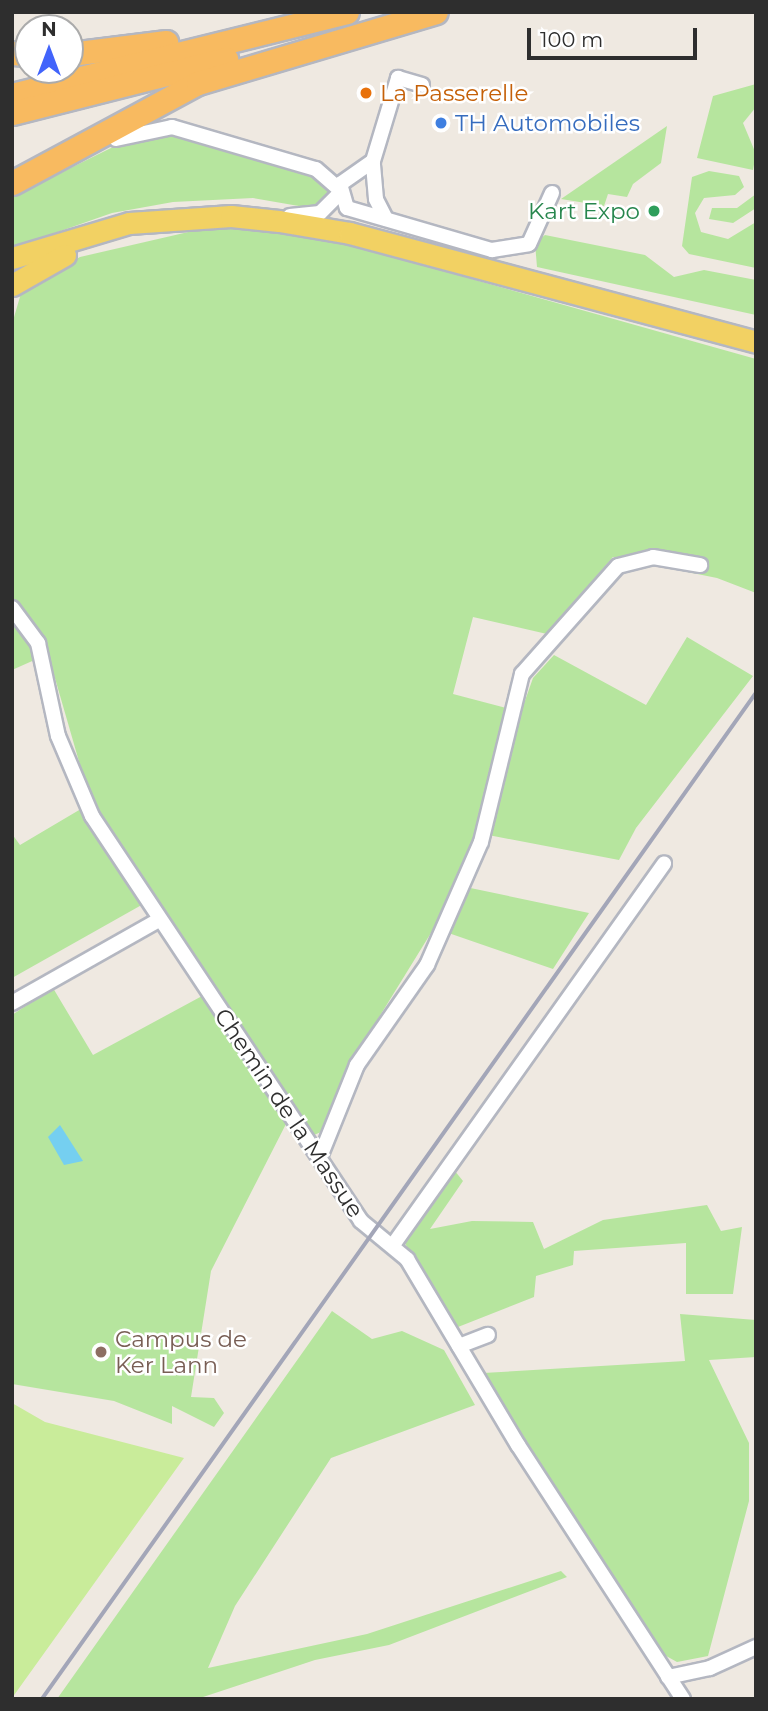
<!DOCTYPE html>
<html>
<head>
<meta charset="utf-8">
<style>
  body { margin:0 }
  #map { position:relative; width:768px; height:1711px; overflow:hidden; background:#efe9e1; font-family:Montserrat,sans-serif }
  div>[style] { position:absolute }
  .green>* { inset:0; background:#b6e59e }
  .pitch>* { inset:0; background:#c9ec9a }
  .water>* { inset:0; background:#75cff0 }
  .roads { filter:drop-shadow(2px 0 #b4b7c1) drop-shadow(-2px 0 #b4b7c1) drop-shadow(0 2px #b4b7c1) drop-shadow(0 -2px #b4b7c1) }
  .minor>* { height:14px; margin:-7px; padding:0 7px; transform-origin:7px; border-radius:7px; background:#fff }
  .primary>* { height:21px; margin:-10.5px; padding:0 10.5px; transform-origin:10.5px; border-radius:10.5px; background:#f2d163 }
  .trunk>* { height:23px; margin:-11.5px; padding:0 11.5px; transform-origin:11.5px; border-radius:11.5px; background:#f8ba60 }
  .rail>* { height:3.5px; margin:-1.75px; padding:0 1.75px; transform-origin:1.75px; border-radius:1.75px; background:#a3a6b8 }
  .dots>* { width:19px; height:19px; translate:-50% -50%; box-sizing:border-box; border:4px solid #fff; border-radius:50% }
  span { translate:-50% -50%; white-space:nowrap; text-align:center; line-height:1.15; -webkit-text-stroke:5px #fff; paint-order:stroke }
  .food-label { font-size:23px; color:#c56008 }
  .left { translate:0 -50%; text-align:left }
  .shop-label { font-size:23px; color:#366cbe }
  .leisure-label { font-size:23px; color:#27864d }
  .right { translate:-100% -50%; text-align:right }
  .street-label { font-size:23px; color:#2e2e2e }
  .education-label { font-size:23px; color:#785e54 }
  .frame { position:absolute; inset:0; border:14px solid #2e2e2e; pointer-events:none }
  .north { position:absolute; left:14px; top:14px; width:70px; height:70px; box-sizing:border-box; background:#fff; border:2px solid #ababab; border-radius:50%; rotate:0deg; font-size:19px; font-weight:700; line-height:28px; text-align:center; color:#2e2e2e }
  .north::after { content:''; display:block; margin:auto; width:24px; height:32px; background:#4264fb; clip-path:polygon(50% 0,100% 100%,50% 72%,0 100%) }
  .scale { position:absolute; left:527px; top:28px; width:170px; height:32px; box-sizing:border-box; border:4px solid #2e2e2e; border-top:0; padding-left:9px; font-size:21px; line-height:24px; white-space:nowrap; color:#2e2e2e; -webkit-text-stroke:5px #fff; paint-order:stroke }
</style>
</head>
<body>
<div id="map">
  <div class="green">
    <div style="clip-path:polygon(756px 84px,756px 107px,743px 123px,756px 154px,753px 170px,697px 158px,713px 96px)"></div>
    <div style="clip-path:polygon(667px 126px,661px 163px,633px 184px,627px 197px,608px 194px,604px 206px,561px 199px)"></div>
    <div style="clip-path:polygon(165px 134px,320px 176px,334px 192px,316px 209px,253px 198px,173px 202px,112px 213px,12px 248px,12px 197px,117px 145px)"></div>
    <div style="clip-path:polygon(709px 171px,739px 176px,744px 187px,735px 195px,704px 198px,695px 213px,701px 232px,728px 239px,756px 222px,756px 268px,689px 254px,682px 246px,692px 177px)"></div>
    <div style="clip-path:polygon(756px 194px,756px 208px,733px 223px,709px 219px,712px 208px,737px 208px)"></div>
    <div style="clip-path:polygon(210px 227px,281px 229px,351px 245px,756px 359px,756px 593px,717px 578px,613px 557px,547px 634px,473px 617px,453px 694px,521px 712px,533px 678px,554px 655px,646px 705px,687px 637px,753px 676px,636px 828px,619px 860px,478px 833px,456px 885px,589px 913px,553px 969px,434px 928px,344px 1074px,321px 1132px,314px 1135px,300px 1116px,287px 1122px,211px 1271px,191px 1397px,214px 1398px,224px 1413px,214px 1427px,172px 1406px,172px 1424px,114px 1401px,12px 1384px,12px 1015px,53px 988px,93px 1055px,215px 989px,154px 898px,12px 978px,12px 834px,20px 845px,91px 803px,48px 654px,12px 670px,12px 324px,22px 290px,80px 257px)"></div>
    <div style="clip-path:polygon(545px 235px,645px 255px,674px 277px,704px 270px,756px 280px,756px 315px,537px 267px,535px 243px)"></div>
    <div style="clip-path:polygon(450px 1165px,463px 1181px,430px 1229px,472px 1221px,533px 1222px,544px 1249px,603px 1220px,707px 1205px,721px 1231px,742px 1227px,733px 1294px,686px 1294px,686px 1243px,574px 1251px,573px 1265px,536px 1276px,534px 1297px,458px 1327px,404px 1242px)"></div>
    <div style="clip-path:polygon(332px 1311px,372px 1339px,402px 1331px,444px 1350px,475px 1405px,331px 1458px,235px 1606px,208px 1668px,367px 1634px,561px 1571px,567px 1577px,389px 1645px,315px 1660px,197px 1699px,57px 1699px)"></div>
    <div style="clip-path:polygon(680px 1314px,756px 1320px,756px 1357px,709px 1360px,749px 1443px,749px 1501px,708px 1656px,677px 1662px,659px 1652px,483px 1373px,685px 1361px)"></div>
  </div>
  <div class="pitch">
    <div style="clip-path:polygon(12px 1403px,45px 1422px,184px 1458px,12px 1698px)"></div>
  </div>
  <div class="water">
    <div style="clip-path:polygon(60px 1125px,83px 1161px,64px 1165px,48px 1137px)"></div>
  </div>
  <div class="roads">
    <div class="minor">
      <div style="left:116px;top:139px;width:57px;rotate:-12.1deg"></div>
      <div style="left:172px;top:127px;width:150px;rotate:16.3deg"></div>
      <div style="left:316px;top:169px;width:30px;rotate:41deg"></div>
      <div style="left:373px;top:161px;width:40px;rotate:145.1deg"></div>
      <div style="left:340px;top:184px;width:25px;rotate:74deg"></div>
      <div style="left:347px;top:208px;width:151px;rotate:16.2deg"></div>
      <div style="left:492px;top:250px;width:37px;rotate:-9deg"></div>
      <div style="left:529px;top:244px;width:56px;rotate:-65.7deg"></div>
      <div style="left:290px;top:216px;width:30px;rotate:-6deg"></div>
      <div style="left:320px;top:213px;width:27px;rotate:-45deg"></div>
      <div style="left:386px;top:219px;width:22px;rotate:-117deg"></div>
      <div style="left:376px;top:199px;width:38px;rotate:-95deg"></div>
      <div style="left:373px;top:161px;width:87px;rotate:-73.2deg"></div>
      <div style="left:398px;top:78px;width:25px;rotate:16deg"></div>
      <div style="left:12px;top:608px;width:44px;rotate:53.4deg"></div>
      <div style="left:38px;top:643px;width:95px;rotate:77.9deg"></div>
      <div style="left:58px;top:736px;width:87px;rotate:67deg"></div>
      <div style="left:92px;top:816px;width:486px;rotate:56.4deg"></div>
      <div style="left:361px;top:1221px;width:60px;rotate:39.6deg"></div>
      <div style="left:407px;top:1259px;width:217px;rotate:59.2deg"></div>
      <div style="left:518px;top:1445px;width:303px;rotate:57deg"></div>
      <div style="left:12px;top:1003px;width:169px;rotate:-29.5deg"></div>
      <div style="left:320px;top:1157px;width:99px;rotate:-68.1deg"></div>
      <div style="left:357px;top:1065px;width:122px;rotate:-55deg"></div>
      <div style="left:427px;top:965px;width:134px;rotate:-66.3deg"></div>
      <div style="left:481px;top:842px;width:173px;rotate:-76.3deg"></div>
      <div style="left:522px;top:674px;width:144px;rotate:-48.4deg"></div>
      <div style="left:618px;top:566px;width:36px;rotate:-14deg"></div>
      <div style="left:653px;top:557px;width:48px;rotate:9.7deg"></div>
      <div style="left:393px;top:1245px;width:468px;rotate:-54.6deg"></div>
      <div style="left:459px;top:1346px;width:31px;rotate:-21deg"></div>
      <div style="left:668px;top:1677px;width:43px;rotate:-12.1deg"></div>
      <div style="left:710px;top:1668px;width:51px;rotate:-24.5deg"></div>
    </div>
    <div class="primary">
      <div style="left:12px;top:258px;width:122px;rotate:-16.7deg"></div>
      <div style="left:129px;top:223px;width:102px;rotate:-3.9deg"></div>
      <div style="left:231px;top:216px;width:48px;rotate:5.9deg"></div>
      <div style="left:279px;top:221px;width:72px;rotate:9.6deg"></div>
      <div style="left:350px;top:233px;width:420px;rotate:15deg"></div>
      <div style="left:12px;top:285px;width:61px;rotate:-29.5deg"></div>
    </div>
    <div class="trunk">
      <div style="left:12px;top:53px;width:16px;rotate:4deg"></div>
      <div style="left:70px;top:54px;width:97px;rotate:-7.1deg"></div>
      <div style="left:12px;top:95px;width:345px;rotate:-13.9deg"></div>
      <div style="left:12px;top:113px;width:221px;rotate:-14.2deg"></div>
      <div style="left:12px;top:183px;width:211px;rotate:-28.3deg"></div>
      <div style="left:198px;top:83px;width:248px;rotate:-16.6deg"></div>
    </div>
  </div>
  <div class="rail">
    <div style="left:42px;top:1699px;width:1234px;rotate:-54.64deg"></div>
  </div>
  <div class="dots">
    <div style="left:366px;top:93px;background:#e8710a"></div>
    <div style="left:441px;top:123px;background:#3f7fe0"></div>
    <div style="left:654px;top:211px;background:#2e9e5b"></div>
    <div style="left:101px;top:1352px;background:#8d6e63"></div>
  </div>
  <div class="food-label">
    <span class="left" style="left:380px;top:93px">La Passerelle</span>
  </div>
  <div class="shop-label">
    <span class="left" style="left:455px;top:123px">TH Automobiles</span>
  </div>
  <div class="leisure-label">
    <span class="right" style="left:640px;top:211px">Kart Expo</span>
  </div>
  <div class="street-label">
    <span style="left:289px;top:1113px;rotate:56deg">Chemin de la Massue</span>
  </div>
  <div class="education-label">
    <span class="left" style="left:115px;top:1352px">Campus de<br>Ker Lann</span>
  </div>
  <div class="frame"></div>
  <div class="north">N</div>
  <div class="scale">100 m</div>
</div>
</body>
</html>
